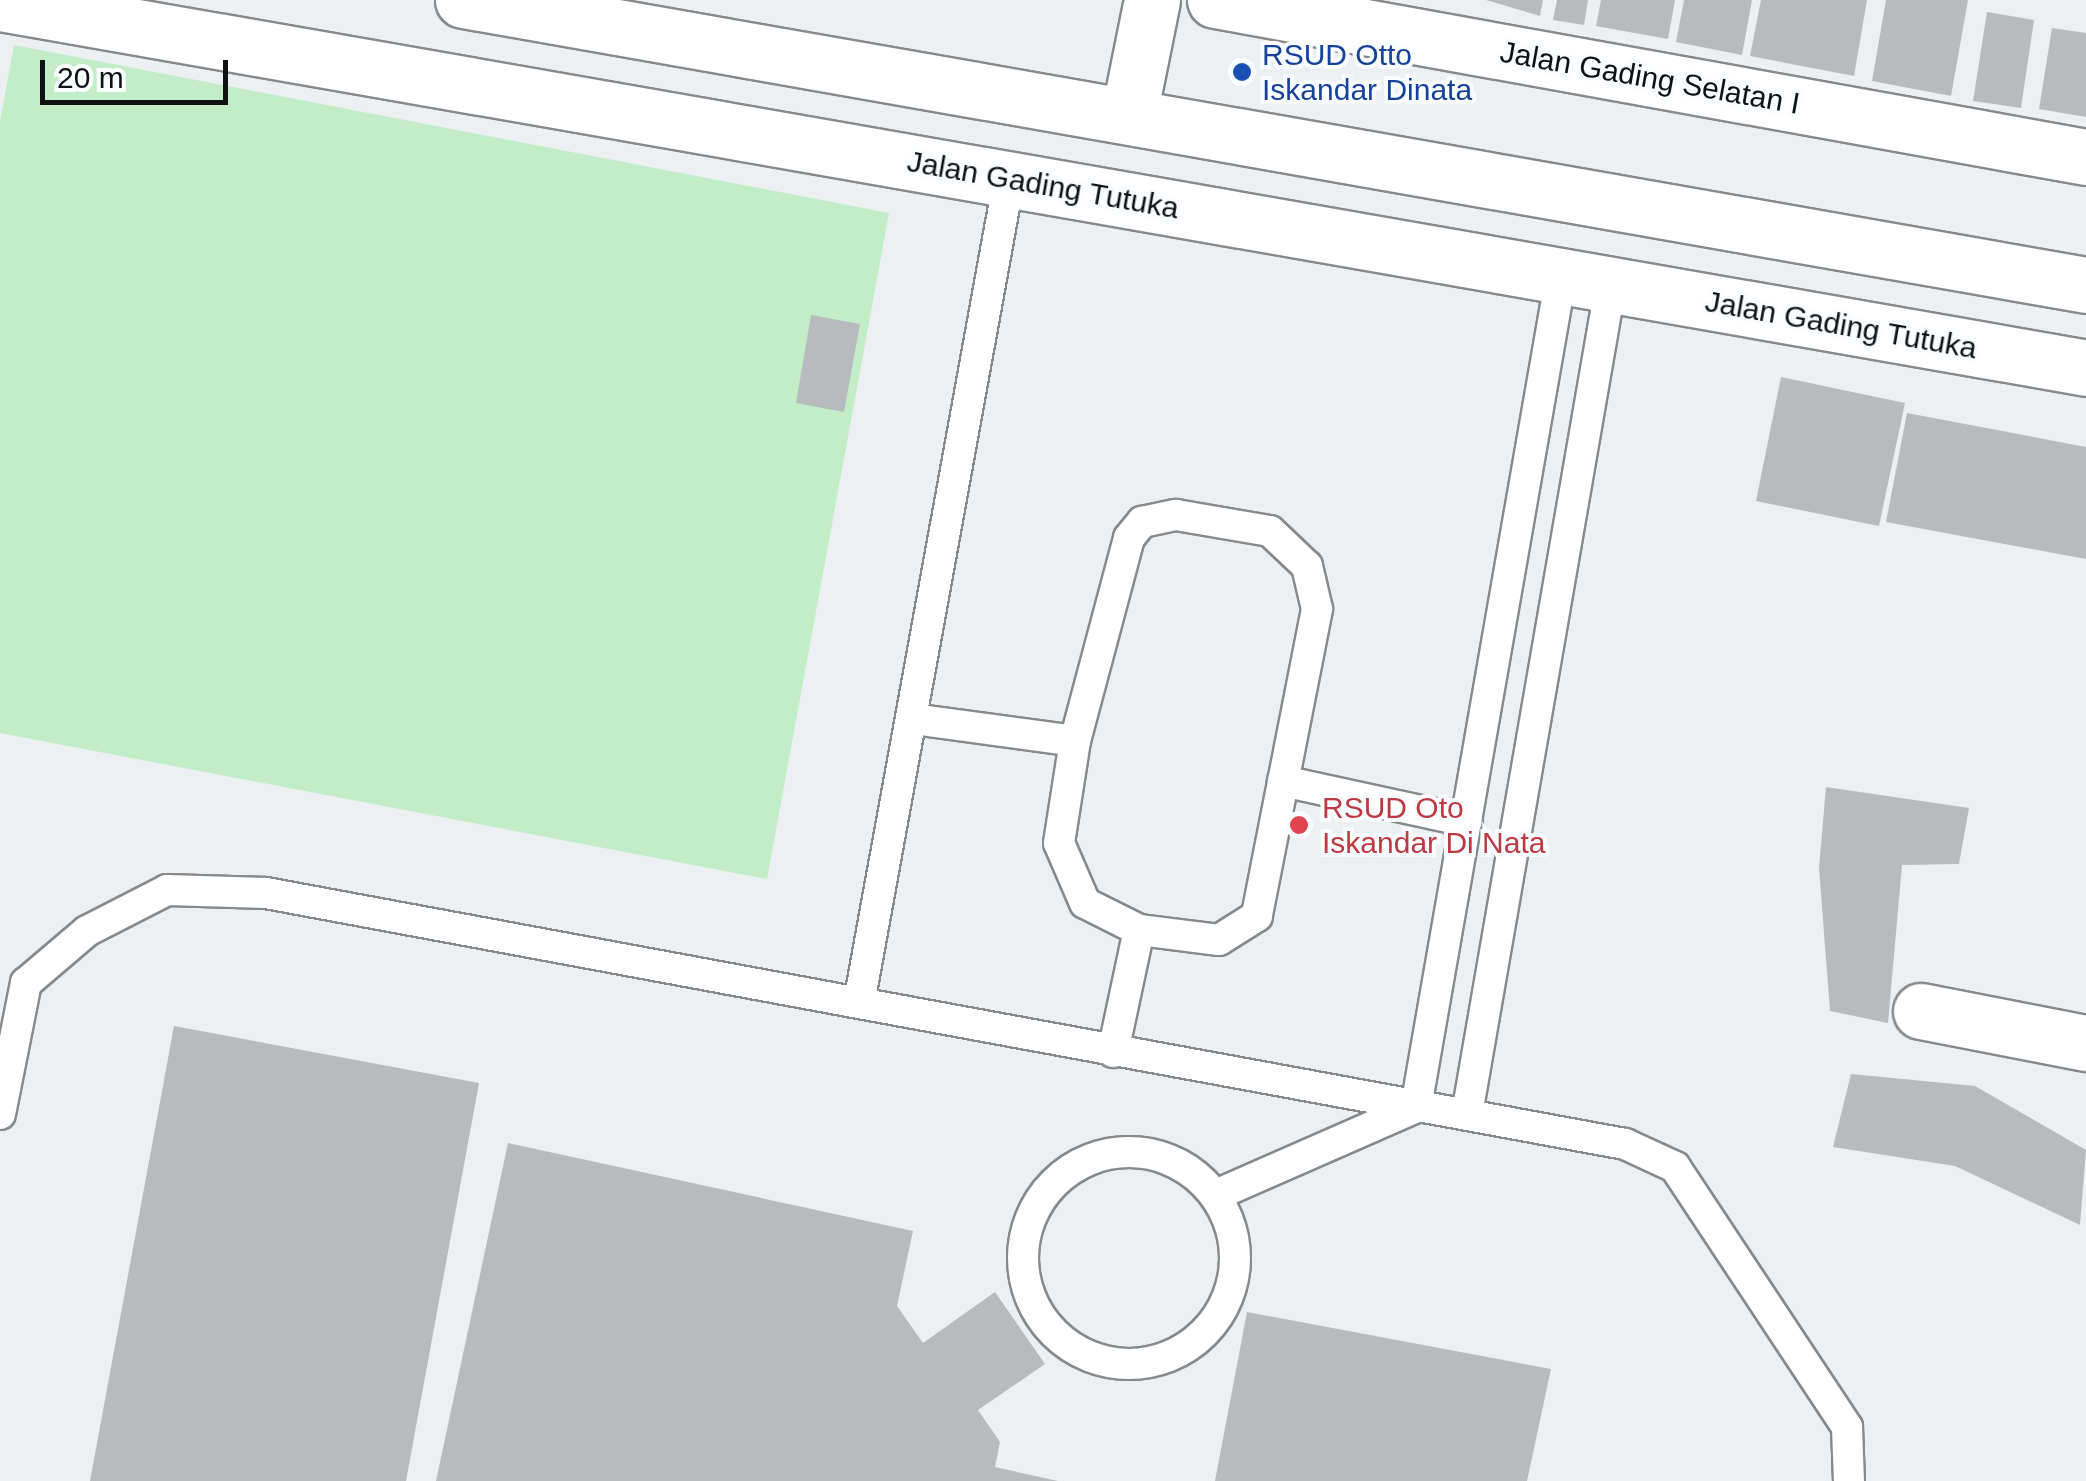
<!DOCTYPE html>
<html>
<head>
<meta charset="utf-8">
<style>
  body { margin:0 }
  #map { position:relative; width:2086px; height:1481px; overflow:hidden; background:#ecf0f2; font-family:Arial,sans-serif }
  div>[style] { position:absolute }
  .green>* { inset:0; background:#c3edc6 }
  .building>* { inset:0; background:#b8bbbe }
  .roads { filter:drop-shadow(2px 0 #878a8c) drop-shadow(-2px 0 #878a8c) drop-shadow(0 2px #878a8c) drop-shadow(0 -2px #878a8c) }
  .service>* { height:30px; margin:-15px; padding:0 15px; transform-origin:15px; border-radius:15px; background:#fff }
  .service>.ring { margin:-15px; padding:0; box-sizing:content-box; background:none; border:30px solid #fff; border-radius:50% }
  .minor>* { height:55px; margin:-27.5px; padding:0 27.5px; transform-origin:27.5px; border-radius:27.5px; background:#fff }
  .secondary>* { height:55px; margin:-27.5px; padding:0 27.5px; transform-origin:27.5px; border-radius:27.5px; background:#fff }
  .dots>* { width:28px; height:28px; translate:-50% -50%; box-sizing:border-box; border:5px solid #fafdff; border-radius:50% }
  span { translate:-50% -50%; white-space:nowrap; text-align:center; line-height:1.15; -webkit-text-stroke:8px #fafdff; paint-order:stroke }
  .transit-label { font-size:30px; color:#164399 }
  .left { translate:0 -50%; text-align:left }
  .street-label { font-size:30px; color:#101112 }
  .health-label { font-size:30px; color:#be3a42 }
  .scale { position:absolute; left:40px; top:60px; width:188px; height:45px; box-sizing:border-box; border:5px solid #101112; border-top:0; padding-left:12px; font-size:30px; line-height:35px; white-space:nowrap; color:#101112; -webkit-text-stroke:8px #fafdff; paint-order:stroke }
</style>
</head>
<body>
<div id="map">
  <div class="green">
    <div style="clip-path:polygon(14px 45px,889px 213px,767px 879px,0 733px,0 121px)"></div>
  </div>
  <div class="building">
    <div style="clip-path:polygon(1486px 0,1543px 0,1540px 16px)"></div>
    <div style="clip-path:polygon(1557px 0,1588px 0,1584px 25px,1553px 20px)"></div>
    <div style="clip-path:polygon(1601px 0,1675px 0,1668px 39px,1596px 26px)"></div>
    <div style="clip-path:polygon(1684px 0,1752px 0,1742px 55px,1676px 42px)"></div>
    <div style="clip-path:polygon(1761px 0,1867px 0,1854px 76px,1750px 56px)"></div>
    <div style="clip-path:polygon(1886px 0,1968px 0,1951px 96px,1872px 81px)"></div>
    <div style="clip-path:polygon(1987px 12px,2034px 20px,2021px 108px,1973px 101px)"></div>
    <div style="clip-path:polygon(2052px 28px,2086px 33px,2086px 117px,2039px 109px)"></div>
    <div style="clip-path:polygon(811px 315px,860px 324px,844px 412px,796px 403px)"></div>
    <div style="clip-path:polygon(1781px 377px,1905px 403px,1879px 526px,1756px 501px)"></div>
    <div style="clip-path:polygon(1907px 413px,2086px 447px,2086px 559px,1886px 522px)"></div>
    <div style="clip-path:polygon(1826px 787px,1969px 808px,1959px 864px,1902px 865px,1888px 1023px,1830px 1011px,1819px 868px)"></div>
    <div style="clip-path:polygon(174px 1026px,479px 1083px,406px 1481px,90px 1481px)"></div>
    <div style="clip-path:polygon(1851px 1074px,1975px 1086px,2086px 1150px,2080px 1225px,1955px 1166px,1833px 1147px)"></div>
    <div style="clip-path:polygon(508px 1143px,913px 1231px,897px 1306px,923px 1343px,995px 1292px,1045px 1364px,978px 1410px,1000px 1442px,995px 1467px,1058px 1481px,436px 1481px)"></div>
    <div style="clip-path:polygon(1247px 1312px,1551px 1369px,1527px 1481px,1215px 1481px)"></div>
  </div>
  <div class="roads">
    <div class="service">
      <div style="left:1176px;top:515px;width:95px;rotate:9.7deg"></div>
      <div style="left:1270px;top:531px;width:51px;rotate:43.4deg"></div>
      <div style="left:1307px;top:566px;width:44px;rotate:76.9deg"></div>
      <div style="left:1317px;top:609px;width:313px;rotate:101.1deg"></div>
      <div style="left:1257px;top:916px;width:45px;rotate:147.7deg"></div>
      <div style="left:1219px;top:940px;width:81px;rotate:-172.9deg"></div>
      <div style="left:1139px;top:930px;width:60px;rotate:-153.4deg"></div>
      <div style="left:1085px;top:903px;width:65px;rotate:-113.4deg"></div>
      <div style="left:1059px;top:843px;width:103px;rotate:-81.1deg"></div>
      <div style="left:1075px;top:741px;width:210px;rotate:-75.1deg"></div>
      <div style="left:1129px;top:538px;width:21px;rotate:-51deg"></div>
      <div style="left:1142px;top:522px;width:35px;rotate:-12deg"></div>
      <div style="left:913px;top:719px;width:163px;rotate:7.7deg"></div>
      <div style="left:1283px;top:781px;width:188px;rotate:12.3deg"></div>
      <div style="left:859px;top:1003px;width:779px;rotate:10.43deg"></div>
      <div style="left:1625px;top:1144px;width:55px;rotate:24.7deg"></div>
      <div style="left:1675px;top:1167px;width:312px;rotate:56.5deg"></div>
      <div style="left:1847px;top:1427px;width:54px;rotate:87.9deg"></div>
      <div style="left:1113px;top:1052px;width:125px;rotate:-78deg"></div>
      <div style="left:1416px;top:1107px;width:844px;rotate:-80.1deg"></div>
      <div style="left:0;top:1114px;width:134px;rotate:-78.8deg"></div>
      <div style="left:26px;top:983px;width:80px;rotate:-40.4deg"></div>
      <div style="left:87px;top:931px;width:90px;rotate:-27.1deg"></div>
      <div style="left:167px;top:890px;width:99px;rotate:1.7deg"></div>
      <div style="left:266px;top:893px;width:603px;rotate:10.51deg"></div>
      <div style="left:859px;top:1003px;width:838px;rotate:-79.68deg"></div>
      <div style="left:1467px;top:1114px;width:843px;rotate:-80.17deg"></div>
      <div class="ring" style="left:1023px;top:1152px;width:182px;height:182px"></div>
      <div style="left:1216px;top:1195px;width:219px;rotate:-23.7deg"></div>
    </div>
    <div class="minor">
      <div style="left:1215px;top:0;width:885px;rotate:10.22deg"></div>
      <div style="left:1129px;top:114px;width:116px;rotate:-78.6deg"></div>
      <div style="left:1921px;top:1011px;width:168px;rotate:11deg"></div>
    </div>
    <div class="secondary">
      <div style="left:463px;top:0;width:1648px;rotate:9.96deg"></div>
      <div style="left:0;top:3px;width:2118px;rotate:9.92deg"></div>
    </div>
  </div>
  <div class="dots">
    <div style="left:1242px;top:72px;background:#1a4fb4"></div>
    <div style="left:1299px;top:825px;background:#e0444e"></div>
  </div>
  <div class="transit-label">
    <span class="left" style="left:1262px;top:72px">RSUD Otto<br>Iskandar Dinata</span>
  </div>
  <div class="street-label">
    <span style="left:1650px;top:78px;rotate:10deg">Jalan Gading Selatan I</span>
    <span style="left:1043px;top:185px;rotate:10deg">Jalan Gading Tutuka</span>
    <span style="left:1841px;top:325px;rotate:10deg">Jalan Gading Tutuka</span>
  </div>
  <div class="health-label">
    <span class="left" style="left:1322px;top:825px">RSUD Oto<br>Iskandar Di Nata</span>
  </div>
  <div class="scale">20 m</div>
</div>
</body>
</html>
